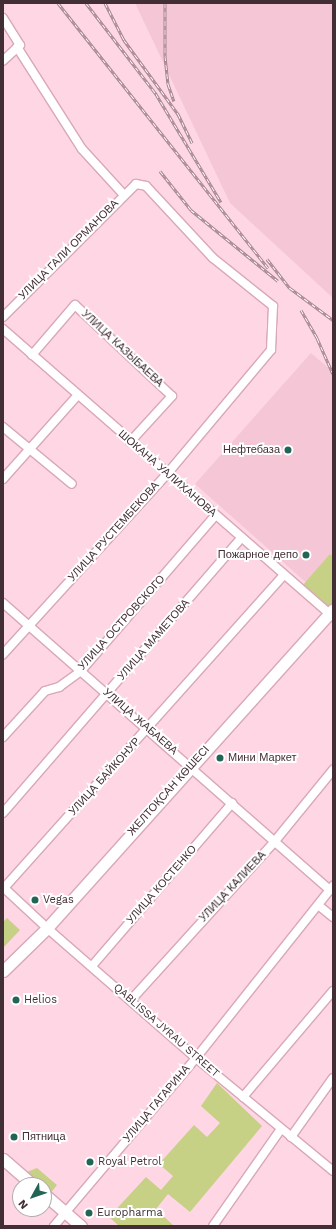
<!DOCTYPE html>
<html>
<head>
<meta charset="utf-8">
<style>
  body { margin:0 }
  #map { position:relative; width:336px; height:1229px; overflow:hidden; background:#ffd6e4; font-family:"Work Sans",sans-serif }
  div>[style] { position:absolute }
  .built>* { inset:0; background:#f4c6d6 }
  .green>* { inset:0; background:#c6d185 }
  .roads { filter:drop-shadow(1px 0 #d8a8b9) drop-shadow(-1px 0 #d8a8b9) drop-shadow(0 1px #d8a8b9) drop-shadow(0 -1px #d8a8b9) }
  .minor>* { height:8px; margin:-4px; padding:0 4px; transform-origin:4px; border-radius:4px; background:#fff }
  .major>* { height:11px; margin:-5.5px; padding:0 5.5px; transform-origin:5.5px; border-radius:5.5px; background:#fff }
  .rail>* { height:3px; margin-top:-1.5px; transform-origin:0; background:repeating-linear-gradient(90deg,#fff 0 4.5px,#a3858f 0 9px); box-sizing:border-box; border-block:1px solid #a3858f }
  .dots>* { width:11px; height:11px; translate:-50% -50%; box-sizing:border-box; border:2px solid #fff; border-radius:50% }
  span { translate:-50% -50%; white-space:nowrap; text-align:center; line-height:1.15; -webkit-text-stroke:4px #fff; paint-order:stroke }
  .street-label { font-size:11px; color:#422f36 }
  .poi-label { font-size:11px; color:#422f36 }
  .right { translate:-100% -50%; text-align:right }
  .left { translate:0 -50%; text-align:left }
  .frame { position:absolute; inset:0; border:4px solid #422f36; pointer-events:none }
  .north { position:absolute; left:12px; top:1177px; width:40px; height:40px; box-sizing:border-box; background:#fff; border:1px solid #b3acaf; border-radius:50%; rotate:230deg; font-size:11px; font-weight:700; line-height:16px; text-align:center; color:#422f36 }
  .north::after { content:''; display:block; margin:auto; width:14px; height:18px; background:#226556; clip-path:polygon(50% 0,100% 100%,50% 72%,0 100%) }
</style>
</head>
<body>
<div id="map">
  <div class="built">
    <div style="clip-path:polygon(135px 3px,333px 3px,333px 298px,230px 203px)"></div>
    <div style="clip-path:polygon(311px 353px,333px 372px,333px 596px,328px 602px,195px 484px)"></div>
  </div>
  <div class="green">
    <div style="clip-path:polygon(330px 554px,333px 557px,333px 605px,329px 609px,302px 586px)"></div>
    <div style="clip-path:polygon(7px 918px,20px 930px,3px 948px,3px 922px)"></div>
    <div style="clip-path:polygon(217px 1083px,262px 1126px,190px 1212px,168px 1194px,156px 1209px,174px 1226px,119px 1226px,109px 1217px,146px 1177px,161px 1190px,173px 1176px,159px 1164px,194px 1125px,207px 1137px,220px 1123px,201px 1106px)"></div>
    <div style="clip-path:polygon(37px 1168px,57px 1185px,49px 1195px,44px 1191px,44px 1185px,37px 1185px,24px 1173px)"></div>
  </div>
  <div class="roads">
    <div class="minor">
      <div style="left:3px;top:18px;width:32px;rotate:58deg"></div>
      <div style="left:20px;top:45px;width:23px;rotate:137deg"></div>
      <div style="left:17px;top:47px;width:121px;rotate:57.5deg"></div>
      <div style="left:82px;top:149px;width:62px;rotate:47.6deg"></div>
      <div style="left:3px;top:317px;width:188px;rotate:-45deg"></div>
      <div style="left:136px;top:184px;width:10px;rotate:11deg"></div>
      <div style="left:146px;top:186px;width:98px;rotate:47.1deg"></div>
      <div style="left:213px;top:258px;width:77px;rotate:38.7deg"></div>
      <div style="left:273px;top:306px;width:44px;rotate:92.6deg"></div>
      <div style="left:271px;top:350px;width:162px;rotate:130deg"></div>
      <div style="left:167px;top:474px;width:244px;rotate:132.3deg"></div>
      <div style="left:3px;top:329px;width:437px;rotate:41.1deg"></div>
      <div style="left:32px;top:355px;width:66px;rotate:-49.3deg"></div>
      <div style="left:75px;top:305px;width:133px;rotate:43.2deg"></div>
      <div style="left:172px;top:396px;width:62px;rotate:132.4deg"></div>
      <div style="left:3px;top:427px;width:89px;rotate:39.6deg"></div>
      <div style="left:3px;top:479px;width:111px;rotate:-48.3deg"></div>
      <div style="left:3px;top:603px;width:435px;rotate:41.3deg"></div>
      <div style="left:3px;top:737px;width:62px;rotate:-47.6deg"></div>
      <div style="left:45px;top:691px;width:15px;rotate:-16deg"></div>
      <div style="left:59px;top:687px;width:27px;rotate:-36deg"></div>
      <div style="left:81px;top:671px;width:205px;rotate:-49.2deg"></div>
      <div style="left:3px;top:813px;width:364px;rotate:-49.1deg"></div>
      <div style="left:3px;top:887px;width:60px;rotate:43deg"></div>
      <div style="left:47px;top:928px;width:198px;rotate:41.1deg"></div>
      <div style="left:196px;top:1058px;width:178px;rotate:39.5deg"></div>
      <div style="left:4px;top:888px;width:420px;rotate:-48.2deg"></div>
      <div style="left:318px;top:905px;width:19px;rotate:39deg"></div>
      <div style="left:92px;top:966px;width:215px;rotate:-49.3deg"></div>
      <div style="left:131px;top:1000px;width:215px;rotate:-47.8deg"></div>
      <div style="left:275px;top:841px;width:92px;rotate:-50.8deg"></div>
      <div style="left:243px;top:1097px;width:139px;rotate:-49.7deg"></div>
      <div style="left:291px;top:1137px;width:72px;rotate:-54.6deg"></div>
      <div style="left:54px;top:1226px;width:220px;rotate:-49.8deg"></div>
      <div style="left:196px;top:1058px;width:220px;rotate:-51.5deg"></div>
      <div style="left:213px;top:1226px;width:118px;rotate:-55deg"></div>
    </div>
    <div class="major">
      <div style="left:3px;top:971px;width:62px;rotate:-44.3deg"></div>
      <div style="left:47px;top:928px;width:428px;rotate:-48.1deg"></div>
      <div style="left:3px;top:1159px;width:40px;rotate:41deg"></div>
      <div style="left:44px;top:1194px;width:49px;rotate:40.9deg"></div>
    </div>
  </div>
  <div class="rail">
    <div style="left:58px;top:3px;width:338px;rotate:51.6deg"></div>
    <div style="left:86px;top:3px;width:115px;rotate:52.4deg"></div>
    <div style="left:156px;top:94px;width:126px;rotate:59deg"></div>
    <div style="left:105px;top:3px;width:42px;rotate:62.8deg"></div>
    <div style="left:124px;top:40px;width:92px;rotate:53.9deg"></div>
    <div style="left:178px;top:114px;width:32px;rotate:64deg"></div>
    <div style="left:165px;top:3px;width:53px;rotate:90deg"></div>
    <div style="left:165px;top:56px;width:28px;rotate:84deg"></div>
    <div style="left:168px;top:84px;width:18px;rotate:71deg"></div>
    <div style="left:160px;top:171px;width:50px;rotate:51.5deg"></div>
    <div style="left:191px;top:210px;width:112px;rotate:39.2deg"></div>
    <div style="left:267px;top:259px;width:37px;rotate:52deg"></div>
    <div style="left:290px;top:288px;width:54px;rotate:36.7deg"></div>
    <div style="left:301px;top:310px;width:32px;rotate:60deg"></div>
    <div style="left:317px;top:338px;width:39px;rotate:66deg"></div>
  </div>
  <div class="dots">
    <div style="left:288px;top:450px;background:#226556"></div>
    <div style="left:306px;top:555px;background:#226556"></div>
    <div style="left:220px;top:758px;background:#226556"></div>
    <div style="left:35px;top:900px;background:#226556"></div>
    <div style="left:16px;top:1000px;background:#226556"></div>
    <div style="left:14px;top:1137px;background:#226556"></div>
    <div style="left:90px;top:1162px;background:#226556"></div>
    <div style="left:89px;top:1213px;background:#226556"></div>
  </div>
  <div class="street-label">
    <span style="left:69px;top:250px;rotate:-45deg">УЛИЦА ГАЛИ ОРМАНОВА</span>
    <span style="left:122px;top:349px;rotate:43deg">УЛИЦА КАЗЫБАЕВА</span>
    <span style="left:167px;top:474px;rotate:41deg">ШОКАНА УАЛИХАНОВА</span>
    <span style="left:114px;top:532px;rotate:-48deg">УЛИЦА РУСТЕМБЕКОВА</span>
    <span style="left:122px;top:623px;rotate:-48deg">УЛИЦА ОСТРОВСКОГО</span>
    <span style="left:154px;top:640px;rotate:-49deg">УЛИЦА МАМЕТОВА</span>
    <span style="left:140px;top:722px;rotate:41deg">УЛИЦА ЖАБАЕВА</span>
    <span style="left:105px;top:777px;rotate:-48deg">УЛИЦА БАЙКОНУР</span>
    <span style="left:169px;top:791px;rotate:-48deg">ЖЕЛТОҚСАН КӨШЕСІ</span>
    <span style="left:162px;top:885px;rotate:-49deg">УЛИЦА КОСТЕНКО</span>
    <span style="left:233px;top:887px;rotate:-47deg">УЛИЦА КАЛИЕВА</span>
    <span style="left:166px;top:1031px;rotate:41deg">QABLISSA JYRAU STREET</span>
    <span style="left:157px;top:1104px;rotate:-50deg">УЛИЦА ГАГАРИНА</span>
  </div>
  <div class="poi-label">
    <span class="right" style="left:280px;top:450px">Нефтебаза</span>
    <span class="right" style="left:298px;top:555px">Пожарное депо</span>
    <span class="left" style="left:228px;top:758px">Мини Маркет</span>
    <span class="left" style="left:43px;top:900px">Vegas</span>
    <span class="left" style="left:24px;top:1000px">Helios</span>
    <span class="left" style="left:22px;top:1137px">Пятница</span>
    <span class="left" style="left:98px;top:1162px">Royal Petrol</span>
    <span class="left" style="left:97px;top:1213px">Europharma</span>
  </div>
  <div class="frame"></div>
  <div class="north">N</div>
</div>
</body>
</html>
